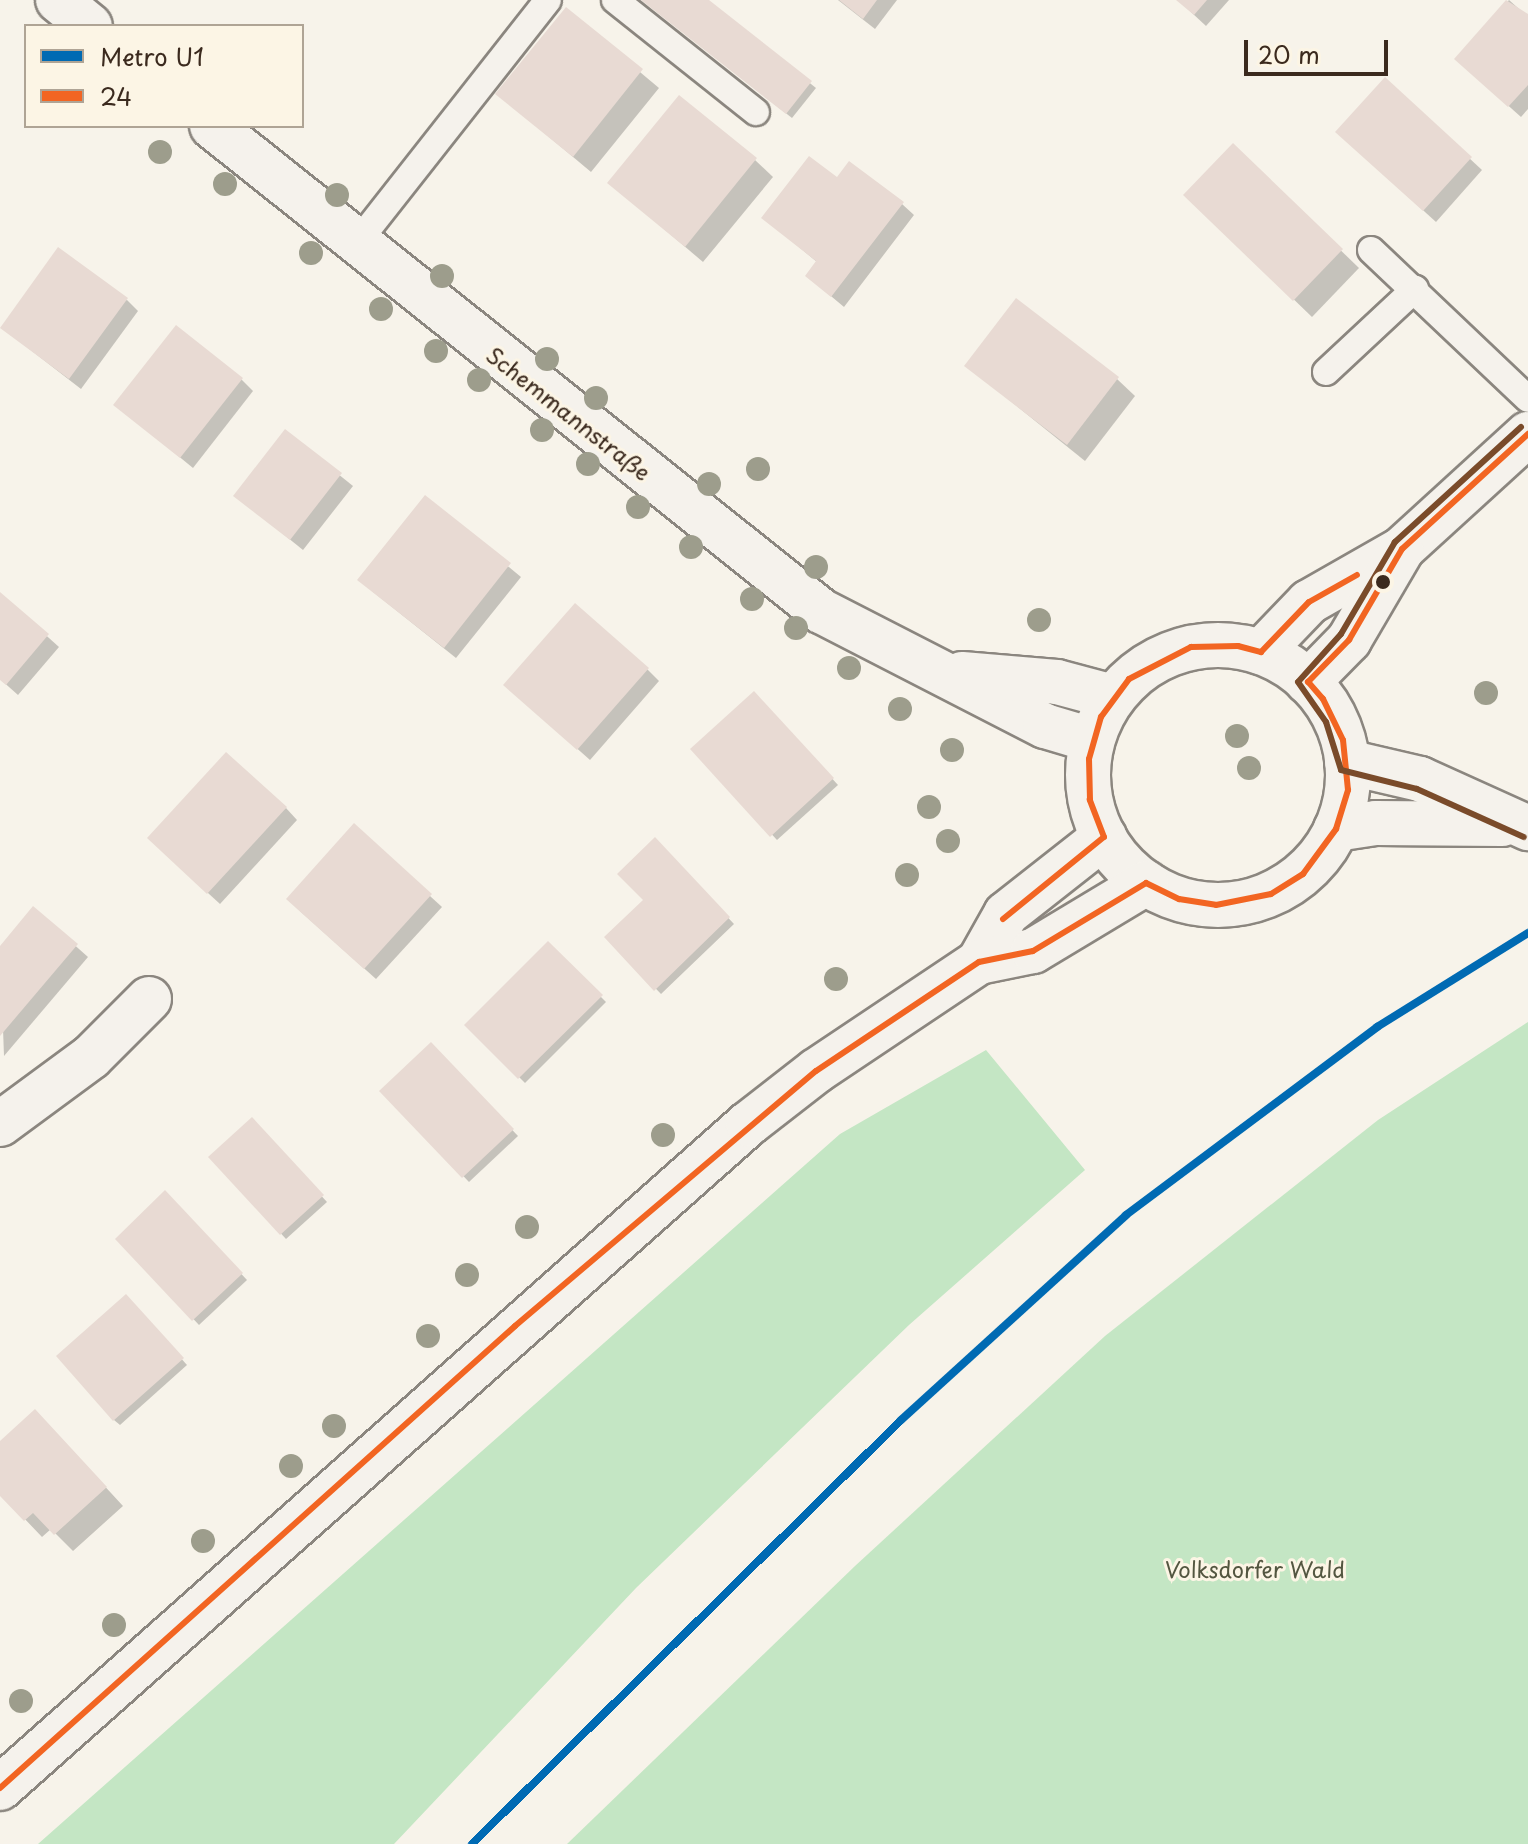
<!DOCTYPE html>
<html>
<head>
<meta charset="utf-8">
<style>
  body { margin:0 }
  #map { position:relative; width:1528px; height:1844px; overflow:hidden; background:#f7f3ea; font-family:"Playpen Sans",sans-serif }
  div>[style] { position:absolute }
  .green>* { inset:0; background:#c4e6c4 }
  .shadow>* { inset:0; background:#0003 }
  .building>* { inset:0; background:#e8dad3 }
  .roads { filter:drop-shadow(2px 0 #8b867f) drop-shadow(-2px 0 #8b867f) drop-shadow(0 2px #8b867f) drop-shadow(0 -2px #8b867f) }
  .lane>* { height:26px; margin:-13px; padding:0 13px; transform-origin:13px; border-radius:13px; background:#f5f2ec }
  .street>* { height:44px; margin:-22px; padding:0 22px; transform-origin:22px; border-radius:22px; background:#f5f2ec }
  .secondary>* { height:44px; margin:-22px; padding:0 22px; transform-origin:22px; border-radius:22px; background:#f5f2ec }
  .secondary>.ring { margin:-22px; padding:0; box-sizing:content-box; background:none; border:44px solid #f5f2ec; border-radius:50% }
  .bus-1>* { height:6px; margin:-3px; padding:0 3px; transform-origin:3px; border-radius:3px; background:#f26522 }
  .bus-2>* { height:6px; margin:-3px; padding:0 3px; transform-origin:3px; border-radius:3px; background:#7a4b2a }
  .metro-1>* { height:8px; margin:-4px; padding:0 4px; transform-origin:4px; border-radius:4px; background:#006ab3 }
  .trees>* { width:24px; height:24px; margin:-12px; border-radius:50%; background:#9d9d8c }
  .dots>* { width:22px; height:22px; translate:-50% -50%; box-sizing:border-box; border:4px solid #fcf5e5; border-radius:50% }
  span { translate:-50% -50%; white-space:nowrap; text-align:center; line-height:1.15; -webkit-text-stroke:6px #fcf5e5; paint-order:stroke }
  .street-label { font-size:22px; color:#3b2a1e }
  .park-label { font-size:22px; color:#535640 }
  .legend { position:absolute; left:24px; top:24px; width:280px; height:104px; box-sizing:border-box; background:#fcf5e5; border:2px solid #afa495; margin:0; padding:10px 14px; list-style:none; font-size:24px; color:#3b2a1e }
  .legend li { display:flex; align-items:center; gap:16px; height:40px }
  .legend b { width:40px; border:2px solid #afa495 }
  .scale { position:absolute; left:1244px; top:40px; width:144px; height:36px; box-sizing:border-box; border:4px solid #3b2a1e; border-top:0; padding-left:10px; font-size:24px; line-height:28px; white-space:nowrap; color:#3b2a1e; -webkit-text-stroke:6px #fcf5e5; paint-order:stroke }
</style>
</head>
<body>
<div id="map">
  <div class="green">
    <div style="clip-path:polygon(1528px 1022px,1528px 1844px,567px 1844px,855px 1566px,1105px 1336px,1378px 1120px)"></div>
    <div style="clip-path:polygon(986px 1050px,1085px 1170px,909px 1325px,636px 1588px,394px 1844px,38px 1844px,840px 1134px)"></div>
  </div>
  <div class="shadow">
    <div style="clip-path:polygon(642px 0,706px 0,816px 88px,792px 118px)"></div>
    <div style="clip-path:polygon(838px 0,897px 0,875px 29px)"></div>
    <div style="clip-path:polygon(1178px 0,1229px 0,1206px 26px)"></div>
    <div style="clip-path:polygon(1509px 0,1528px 17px,1528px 109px,1521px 117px,1456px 59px)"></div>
    <div style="clip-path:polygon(566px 10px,659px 88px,591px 172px,498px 94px)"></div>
    <div style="clip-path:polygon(1385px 80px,1482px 170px,1436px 222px,1350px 144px)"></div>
    <div style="clip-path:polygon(1233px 146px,1359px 268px,1312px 317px,1203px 212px)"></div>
    <div style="clip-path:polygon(755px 160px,773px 177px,703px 262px,610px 183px)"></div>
    <div style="clip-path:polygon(838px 180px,902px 204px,914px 215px,844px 307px,807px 276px,817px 262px,764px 218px)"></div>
    <div style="clip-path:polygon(127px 300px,138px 311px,81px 389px,1px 327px)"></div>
    <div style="clip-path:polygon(967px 366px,1117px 379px,1135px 396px,1085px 461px)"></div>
    <div style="clip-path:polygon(241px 379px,253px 391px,193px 468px,116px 405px)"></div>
    <div style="clip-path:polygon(286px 432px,353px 486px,303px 550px,236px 496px)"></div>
    <div style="clip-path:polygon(425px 498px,521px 577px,456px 658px,372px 591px)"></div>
    <div style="clip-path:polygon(0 594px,59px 647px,18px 695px,0 679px)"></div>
    <div style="clip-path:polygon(647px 669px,659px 681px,590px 760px,518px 696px)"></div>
    <div style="clip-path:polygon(754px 693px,838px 785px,777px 840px,693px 749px)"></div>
    <div style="clip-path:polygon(286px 808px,297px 820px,220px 904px,161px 850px)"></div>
    <div style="clip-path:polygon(655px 840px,734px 924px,661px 994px,606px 937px,645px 900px)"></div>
    <div style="clip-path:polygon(430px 896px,442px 907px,376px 979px,300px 911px)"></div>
    <div style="clip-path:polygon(34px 909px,88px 957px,4px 1056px,0 948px)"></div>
    <div style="clip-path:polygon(548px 944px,606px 1002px,525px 1083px,467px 1025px)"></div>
    <div style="clip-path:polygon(431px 1045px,518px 1136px,469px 1182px,382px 1091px)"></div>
    <div style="clip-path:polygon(252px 1120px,327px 1202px,286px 1239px,211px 1157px)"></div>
    <div style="clip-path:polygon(165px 1193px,247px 1280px,199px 1325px,118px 1239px)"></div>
    <div style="clip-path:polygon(126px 1297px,187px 1365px,120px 1425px,114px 1420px)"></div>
    <div style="clip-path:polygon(52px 1429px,123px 1506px,73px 1551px,51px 1529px,42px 1537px,0 1493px,0 1444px)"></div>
  </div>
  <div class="building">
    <div style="clip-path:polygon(641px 0,709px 0,812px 81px,786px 114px)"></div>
    <div style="clip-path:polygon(839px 0,877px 0,863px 19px)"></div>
    <div style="clip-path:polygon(1176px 0,1207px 0,1194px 15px)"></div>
    <div style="clip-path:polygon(1506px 0,1528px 14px,1528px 85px,1508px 107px,1454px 59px)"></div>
    <div style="clip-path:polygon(566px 7px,643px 69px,573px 157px,495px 94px)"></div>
    <div style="clip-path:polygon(1385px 77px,1472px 157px,1423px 211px,1335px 132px)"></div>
    <div style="clip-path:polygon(679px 95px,757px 158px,685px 247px,607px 183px)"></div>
    <div style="clip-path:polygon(1233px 143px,1343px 249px,1293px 301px,1183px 195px)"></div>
    <div style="clip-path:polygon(809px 156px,837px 177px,849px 161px,904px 202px,831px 297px,805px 276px,816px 261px,761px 218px)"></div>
    <div style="clip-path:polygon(58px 247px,128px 298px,69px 379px,0 328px)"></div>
    <div style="clip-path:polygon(1016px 298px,1119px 377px,1067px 445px,964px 366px)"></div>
    <div style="clip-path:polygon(176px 325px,243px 378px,180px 458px,113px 405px)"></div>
    <div style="clip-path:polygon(285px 429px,342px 473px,290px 540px,233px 496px)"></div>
    <div style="clip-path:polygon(425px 495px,511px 563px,444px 648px,357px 580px)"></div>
    <div style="clip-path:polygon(0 592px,49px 634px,6px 685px,0 680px)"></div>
    <div style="clip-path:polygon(575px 603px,649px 668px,577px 750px,503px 685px)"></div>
    <div style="clip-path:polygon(754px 691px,834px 778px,770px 837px,690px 749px)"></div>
    <div style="clip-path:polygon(226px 752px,287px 807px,207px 894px,147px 838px)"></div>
    <div style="clip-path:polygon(354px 823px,432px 894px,364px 969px,286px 899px)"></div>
    <div style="clip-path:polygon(655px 837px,730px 917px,654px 991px,604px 937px,643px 900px,617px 874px)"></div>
    <div style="clip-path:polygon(33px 906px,78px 944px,0 1036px,0 946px)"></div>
    <div style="clip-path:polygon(548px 941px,603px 995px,518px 1079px,464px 1025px)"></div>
    <div style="clip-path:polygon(431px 1042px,514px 1129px,462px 1178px,379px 1091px)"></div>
    <div style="clip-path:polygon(252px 1117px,324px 1195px,280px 1235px,208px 1157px)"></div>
    <div style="clip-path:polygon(165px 1190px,243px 1273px,192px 1321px,115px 1239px)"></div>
    <div style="clip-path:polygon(126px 1294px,184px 1358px,113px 1421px,56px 1356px)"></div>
    <div style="clip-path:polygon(35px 1409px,107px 1487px,54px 1535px,33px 1513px,24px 1521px,0 1496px,0 1441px)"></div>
  </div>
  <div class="roads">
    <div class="lane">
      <div style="left:615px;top:0;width:180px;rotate:38.5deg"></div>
      <div style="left:356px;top:244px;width:310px;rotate:-51.8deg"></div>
      <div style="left:1371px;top:250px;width:216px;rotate:43.5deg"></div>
      <div style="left:1326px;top:372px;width:122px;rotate:-43deg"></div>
    </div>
    <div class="street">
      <div style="left:58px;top:0;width:41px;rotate:39.1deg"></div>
      <div style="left:212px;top:126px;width:779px;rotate:38.53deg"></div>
      <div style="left:821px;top:611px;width:252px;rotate:27.2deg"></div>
      <div style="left:1045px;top:726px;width:49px;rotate:16.6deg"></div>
      <div style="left:962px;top:674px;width:95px;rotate:4.8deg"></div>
      <div style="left:1057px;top:682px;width:58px;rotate:15deg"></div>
      <div style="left:0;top:1124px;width:113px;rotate:-36.4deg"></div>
      <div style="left:91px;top:1057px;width:82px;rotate:-45deg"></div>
    </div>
    <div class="secondary">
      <div class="ring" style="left:1088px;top:645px;width:216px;height:216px"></div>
      <div style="left:1261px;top:652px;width:69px;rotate:-46.2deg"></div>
      <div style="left:1309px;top:602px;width:107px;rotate:-29.7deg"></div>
      <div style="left:1402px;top:549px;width:171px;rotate:-42.4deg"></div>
      <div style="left:1308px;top:682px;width:59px;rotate:-45.7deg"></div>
      <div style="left:1349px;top:640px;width:103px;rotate:-59.7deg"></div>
      <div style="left:1347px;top:762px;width:75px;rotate:13.1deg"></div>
      <div style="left:1420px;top:779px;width:119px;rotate:24.4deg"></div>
      <div style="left:1336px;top:829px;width:40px;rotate:-8.5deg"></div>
      <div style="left:1376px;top:823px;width:126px;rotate:0.5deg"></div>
      <div style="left:979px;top:962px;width:55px;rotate:-60.6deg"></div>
      <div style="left:1006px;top:914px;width:125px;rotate:-38.2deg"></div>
      <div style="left:0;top:1788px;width:1000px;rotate:-41.6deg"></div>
      <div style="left:748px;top:1124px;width:86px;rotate:-37.9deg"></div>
      <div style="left:816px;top:1071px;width:196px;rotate:-33.8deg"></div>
      <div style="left:979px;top:962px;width:55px;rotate:-11.5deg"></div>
      <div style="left:1033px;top:951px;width:132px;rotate:-31deg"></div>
    </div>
  </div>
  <div class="bus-1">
    <div style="left:1003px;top:919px;width:130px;rotate:-39.1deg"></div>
    <div style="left:1104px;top:837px;width:40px;rotate:-111deg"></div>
    <div style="left:1090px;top:800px;width:41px;rotate:-91.4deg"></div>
    <div style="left:1089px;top:759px;width:44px;rotate:-74.1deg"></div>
    <div style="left:1101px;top:717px;width:47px;rotate:-53.6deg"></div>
    <div style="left:1129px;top:679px;width:70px;rotate:-27.3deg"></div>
    <div style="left:1191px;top:647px;width:47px;rotate:-1.2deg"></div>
    <div style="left:1238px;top:646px;width:24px;rotate:15deg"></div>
    <div style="left:1261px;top:652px;width:69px;rotate:-46.2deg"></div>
    <div style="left:1309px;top:602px;width:55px;rotate:-29.4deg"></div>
    <div style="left:0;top:1788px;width:692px;rotate:-41.89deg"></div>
    <div style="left:515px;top:1326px;width:394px;rotate:-40.3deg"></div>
    <div style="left:816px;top:1071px;width:196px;rotate:-33.8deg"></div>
    <div style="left:979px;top:962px;width:55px;rotate:-11.5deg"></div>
    <div style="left:1033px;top:951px;width:132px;rotate:-31deg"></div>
    <div style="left:1146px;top:883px;width:37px;rotate:26deg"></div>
    <div style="left:1179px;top:899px;width:37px;rotate:9deg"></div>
    <div style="left:1216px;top:905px;width:56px;rotate:-11.3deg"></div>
    <div style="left:1271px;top:894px;width:38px;rotate:-32deg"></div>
    <div style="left:1303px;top:874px;width:56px;rotate:-53.7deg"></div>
    <div style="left:1336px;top:829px;width:41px;rotate:-72.9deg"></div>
    <div style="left:1348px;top:790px;width:50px;rotate:-95.7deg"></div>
    <div style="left:1343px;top:740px;width:46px;rotate:-116deg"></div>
    <div style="left:1323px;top:699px;width:23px;rotate:-131deg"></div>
    <div style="left:1308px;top:682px;width:59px;rotate:-45.7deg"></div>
    <div style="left:1349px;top:640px;width:105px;rotate:-59.8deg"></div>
    <div style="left:1402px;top:549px;width:171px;rotate:-42.4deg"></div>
  </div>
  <div class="bus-2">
    <div style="left:1521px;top:427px;width:171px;rotate:137.6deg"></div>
    <div style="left:1395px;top:542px;width:107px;rotate:120.4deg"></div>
    <div style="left:1341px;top:634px;width:64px;rotate:131.9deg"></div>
    <div style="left:1298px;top:682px;width:49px;rotate:55deg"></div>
    <div style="left:1326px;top:722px;width:50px;rotate:72.6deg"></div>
    <div style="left:1341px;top:770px;width:78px;rotate:14deg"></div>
    <div style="left:1417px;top:789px;width:117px;rotate:24.2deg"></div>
  </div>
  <div class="metro-1">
    <div style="left:472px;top:1844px;width:603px;rotate:-44.66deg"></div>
    <div style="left:901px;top:1420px;width:304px;rotate:-42.3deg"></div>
    <div style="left:1126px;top:1215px;width:314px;rotate:-36.8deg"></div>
    <div style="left:1377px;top:1027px;width:178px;rotate:-31.9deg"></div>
  </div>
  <div class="trees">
    <div style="left:160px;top:152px"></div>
    <div style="left:225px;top:184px"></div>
    <div style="left:337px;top:195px"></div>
    <div style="left:311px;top:253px"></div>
    <div style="left:442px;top:276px"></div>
    <div style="left:381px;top:309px"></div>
    <div style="left:436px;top:351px"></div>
    <div style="left:547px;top:359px"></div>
    <div style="left:479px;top:380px"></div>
    <div style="left:596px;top:398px"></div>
    <div style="left:542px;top:430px"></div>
    <div style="left:588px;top:464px"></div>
    <div style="left:758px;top:469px"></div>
    <div style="left:709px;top:484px"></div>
    <div style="left:638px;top:507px"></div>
    <div style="left:691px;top:547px"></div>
    <div style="left:816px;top:567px"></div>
    <div style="left:752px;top:599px"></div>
    <div style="left:1039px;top:620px"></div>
    <div style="left:796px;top:628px"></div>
    <div style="left:849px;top:668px"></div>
    <div style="left:1486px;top:693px"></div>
    <div style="left:900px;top:709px"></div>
    <div style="left:1237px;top:736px"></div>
    <div style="left:952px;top:750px"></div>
    <div style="left:1249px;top:768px"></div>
    <div style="left:929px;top:807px"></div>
    <div style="left:948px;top:841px"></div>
    <div style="left:907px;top:875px"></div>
    <div style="left:836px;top:979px"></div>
    <div style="left:663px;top:1135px"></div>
    <div style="left:527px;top:1227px"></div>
    <div style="left:467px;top:1275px"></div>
    <div style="left:428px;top:1336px"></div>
    <div style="left:334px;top:1426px"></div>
    <div style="left:291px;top:1466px"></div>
    <div style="left:203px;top:1541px"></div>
    <div style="left:114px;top:1625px"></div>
    <div style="left:21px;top:1701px"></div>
  </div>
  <div class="dots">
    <div style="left:1383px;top:582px;background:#3b2a1e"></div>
  </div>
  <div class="street-label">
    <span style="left:569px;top:413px;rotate:38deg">Schemmannstraße</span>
  </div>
  <div class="park-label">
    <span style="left:1255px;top:1569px">Volksdorfer Wald</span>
  </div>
  <ul class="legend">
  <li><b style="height:10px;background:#006ab3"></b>Metro U1</li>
  <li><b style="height:10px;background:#f26522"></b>24</li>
  </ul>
  <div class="scale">20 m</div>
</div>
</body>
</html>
